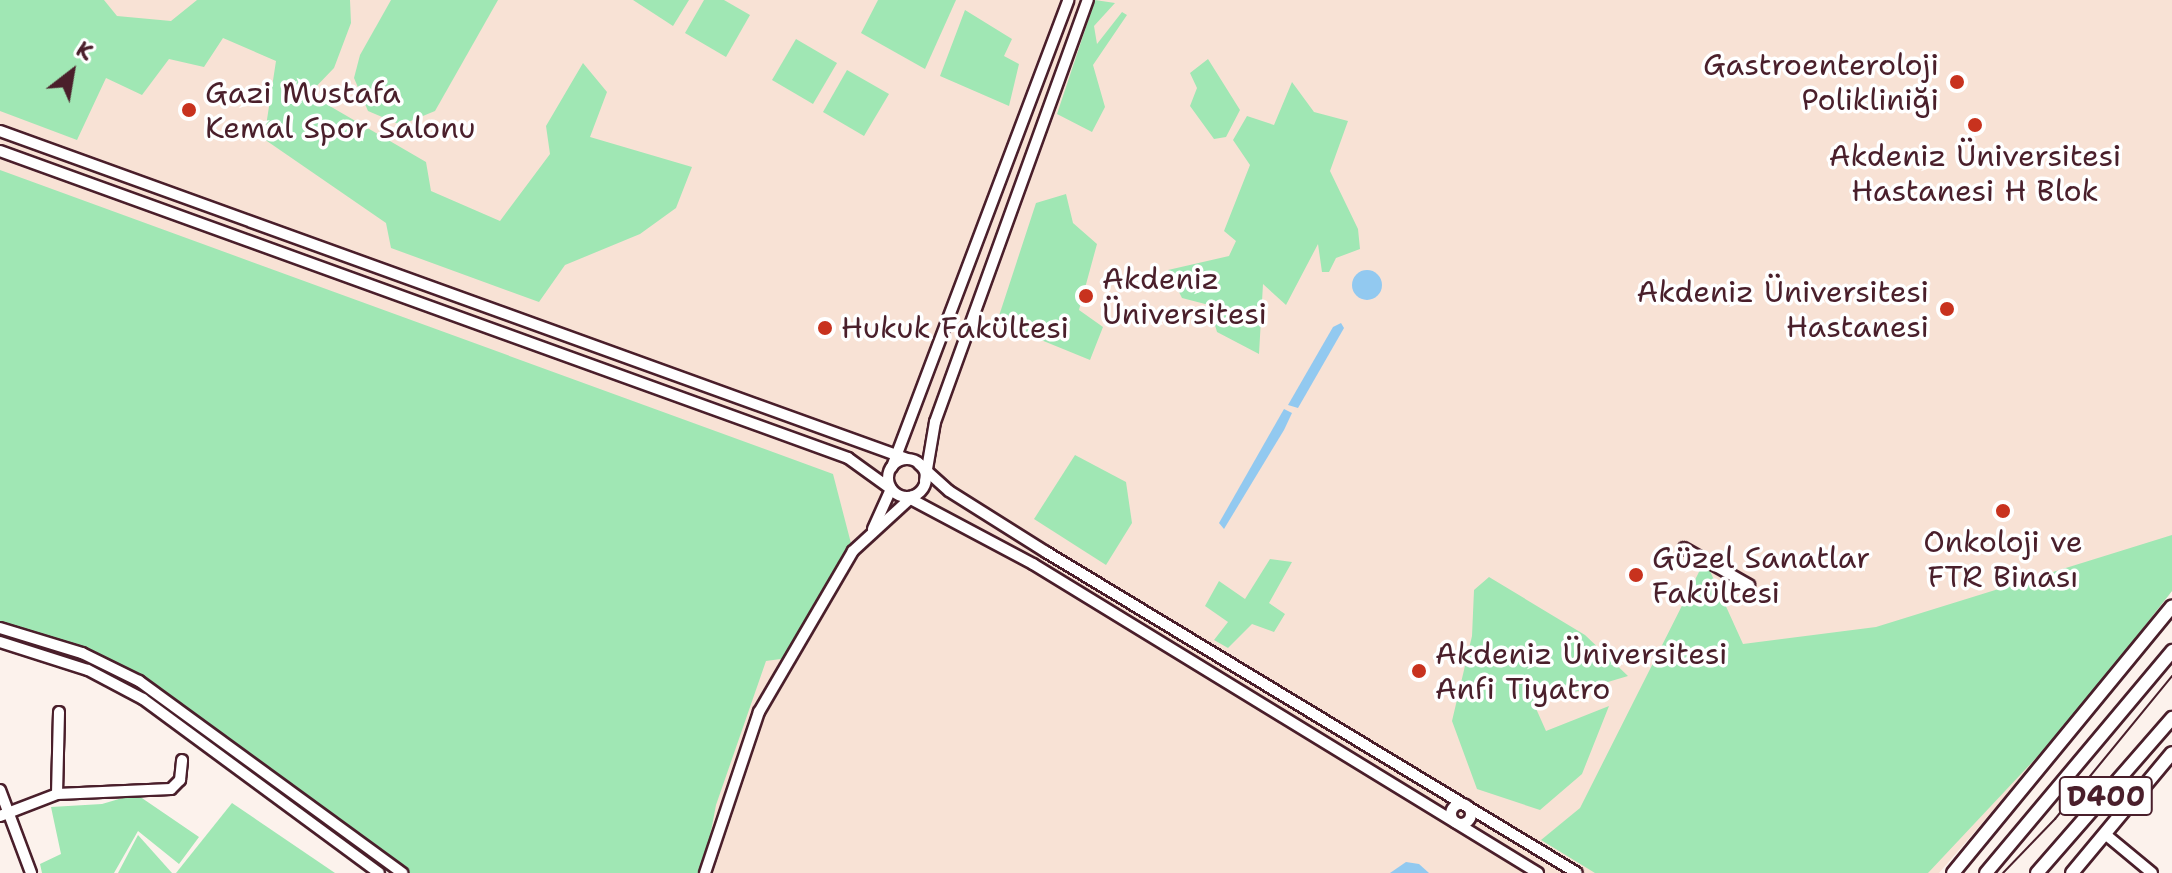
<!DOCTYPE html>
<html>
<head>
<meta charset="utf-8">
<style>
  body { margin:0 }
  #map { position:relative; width:2172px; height:873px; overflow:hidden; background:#fcf2ec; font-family:"Shantell Sans",sans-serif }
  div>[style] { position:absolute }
  .built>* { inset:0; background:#f8e2d5 }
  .green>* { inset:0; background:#a0e7b4 }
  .water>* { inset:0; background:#92c9f0 }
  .round { border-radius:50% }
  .roads { filter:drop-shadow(2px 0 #4a1f2b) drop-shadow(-2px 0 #4a1f2b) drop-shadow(0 2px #4a1f2b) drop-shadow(0 -2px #4a1f2b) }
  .minor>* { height:10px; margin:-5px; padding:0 5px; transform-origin:5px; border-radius:5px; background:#fff }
  .minor>.ring { margin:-5px; padding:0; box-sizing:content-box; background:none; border:10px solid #fff; border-radius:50% }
  .major>* { height:12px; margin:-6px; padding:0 6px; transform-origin:6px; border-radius:6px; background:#fff }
  .tram>* { height:2px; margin:-1px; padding:0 1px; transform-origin:1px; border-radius:1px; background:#4a1f2b }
  .dots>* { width:22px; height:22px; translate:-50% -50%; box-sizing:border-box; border:4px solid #fff; border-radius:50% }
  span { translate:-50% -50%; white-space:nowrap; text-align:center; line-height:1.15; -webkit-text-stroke:7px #fff; paint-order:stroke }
  .shield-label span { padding:2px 6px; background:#fff; border:2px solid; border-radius:6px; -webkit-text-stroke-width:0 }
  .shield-label { font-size:28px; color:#4a1f2b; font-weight:700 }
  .poi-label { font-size:30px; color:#4a1f2b }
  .right { translate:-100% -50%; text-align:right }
  .left { translate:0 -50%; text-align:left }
  .north { position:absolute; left:32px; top:32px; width:80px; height:80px; -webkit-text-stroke:6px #fff; paint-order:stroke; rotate:31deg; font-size:22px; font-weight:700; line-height:32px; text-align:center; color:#4a1f2b }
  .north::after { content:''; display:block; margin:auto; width:28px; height:36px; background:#4a1f2b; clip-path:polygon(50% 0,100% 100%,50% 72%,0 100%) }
</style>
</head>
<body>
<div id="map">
  <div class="built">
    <div style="clip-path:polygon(0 0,2172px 0,2172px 591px,2068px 724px,1939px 873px,408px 873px,139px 675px,96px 654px,0 623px)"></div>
  </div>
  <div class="green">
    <div style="clip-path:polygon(0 0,104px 0,117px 16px,171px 21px,197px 0,350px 0,351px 23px,334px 68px,309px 94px,426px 162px,431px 191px,500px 221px,550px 154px,546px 126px,583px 63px,607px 92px,590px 137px,692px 167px,676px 208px,640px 234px,565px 265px,539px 302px,391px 248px,386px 223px,264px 139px,276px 61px,223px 38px,204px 67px,169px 59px,142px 95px,106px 78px,77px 140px,0 111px)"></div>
    <div style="clip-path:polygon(391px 0,498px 0,435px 111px,401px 125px,368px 111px,354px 78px,360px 55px)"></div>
    <div style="clip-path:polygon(633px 0,689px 0,673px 26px)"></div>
    <div style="clip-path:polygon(704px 0,724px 0,750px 15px,726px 57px,685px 33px)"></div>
    <div style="clip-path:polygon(878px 0,956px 0,925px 69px,861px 33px)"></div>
    <div style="clip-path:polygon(1095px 0,1115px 3px,1094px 26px,1097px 44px,1122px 12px,1127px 15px,1093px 65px,1105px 107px,1092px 132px,1057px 114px)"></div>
    <div style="clip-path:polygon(965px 10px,1012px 39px,1004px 56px,1019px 64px,1009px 106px,940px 76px)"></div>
    <div style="clip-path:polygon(796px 39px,837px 63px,813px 104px,772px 80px)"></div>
    <div style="clip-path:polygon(1208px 59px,1240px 110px,1226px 137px,1214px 139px,1190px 106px,1197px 88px,1190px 73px)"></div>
    <div style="clip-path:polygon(847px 70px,889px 94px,864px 136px,823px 112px)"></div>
    <div style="clip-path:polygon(1292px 82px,1314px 112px,1348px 121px,1330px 171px,1358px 229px,1360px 249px,1336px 258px,1329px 272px,1322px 272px,1318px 244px,1286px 305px,1263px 284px,1259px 354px,1217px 332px,1209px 305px,1182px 298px,1168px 270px,1229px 256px,1236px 241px,1224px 231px,1250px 165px,1233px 140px,1247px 116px,1274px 125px)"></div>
    <div style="clip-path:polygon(0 170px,833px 474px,853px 551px,795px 657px,766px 661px,716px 805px,703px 873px,408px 873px,139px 675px,96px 654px,0 623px)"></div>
    <div style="clip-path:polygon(1066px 194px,1073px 223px,1097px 244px,1079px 310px,1103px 327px,1090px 360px,997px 322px,1036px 203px)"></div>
    <div style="clip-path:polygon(1075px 455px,1126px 482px,1132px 523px,1106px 565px,1034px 519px)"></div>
    <div style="clip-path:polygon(2172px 535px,2172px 591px,2068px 724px,1928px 873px,1595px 873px,1541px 840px,1580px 808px,1705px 560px,1743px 644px,1876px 627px)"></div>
    <div style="clip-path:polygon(1270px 559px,1292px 562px,1269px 603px,1285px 614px,1274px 632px,1252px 624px,1228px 648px,1214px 640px,1228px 622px,1205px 606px,1219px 581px,1245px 599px)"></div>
    <div style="clip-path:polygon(1489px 577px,1585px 635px,1628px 676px,1534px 704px,1546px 731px,1609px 706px,1582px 774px,1540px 810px,1477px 789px,1452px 721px,1472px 636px,1474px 590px)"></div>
    <div style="clip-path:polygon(136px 794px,199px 837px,179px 864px,138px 831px,114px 873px,42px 873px,40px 864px,61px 854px,51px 807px,102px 804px)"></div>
    <div style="clip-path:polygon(232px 803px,335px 873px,176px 873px)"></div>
    <div style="clip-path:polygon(138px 835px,172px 873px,118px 873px)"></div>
  </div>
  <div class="water">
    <div class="round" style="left:1352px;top:270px;width:30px;height:30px"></div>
    <div style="clip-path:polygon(1341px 323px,1344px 328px,1298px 408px,1288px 405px,1333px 327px)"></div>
    <div style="clip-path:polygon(1284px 409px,1292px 413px,1284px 430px,1224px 529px,1219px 523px)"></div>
    <div style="clip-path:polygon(1406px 862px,1419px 864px,1429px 873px,1390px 873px)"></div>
  </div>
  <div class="roads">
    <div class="minor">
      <div style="left:0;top:131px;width:964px;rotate:19.88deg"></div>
      <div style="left:0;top:151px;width:902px;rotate:19.9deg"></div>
      <div style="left:848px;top:458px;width:53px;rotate:35.8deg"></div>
      <div style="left:891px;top:489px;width:44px;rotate:114.2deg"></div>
      <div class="ring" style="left:888px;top:459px;width:28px;height:28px"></div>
      <div style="left:919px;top:464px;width:40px;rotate:42deg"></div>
      <div style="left:949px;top:491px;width:115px;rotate:32.2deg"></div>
      <div style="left:1046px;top:552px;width:620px;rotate:31.15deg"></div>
      <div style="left:892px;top:467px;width:499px;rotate:-69.3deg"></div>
      <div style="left:925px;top:481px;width:60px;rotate:-80.4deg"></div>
      <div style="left:935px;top:422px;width:449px;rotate:-70.1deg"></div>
      <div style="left:907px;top:497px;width:143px;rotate:28deg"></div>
      <div style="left:1033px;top:564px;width:592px;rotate:31.46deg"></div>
      <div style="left:1684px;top:548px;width:75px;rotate:29.6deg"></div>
      <div style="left:0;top:628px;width:86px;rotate:17deg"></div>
      <div style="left:82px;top:653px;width:64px;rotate:26.2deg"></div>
      <div style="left:139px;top:681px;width:326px;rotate:36.1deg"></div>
      <div style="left:0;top:642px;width:92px;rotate:17.7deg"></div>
      <div style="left:88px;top:670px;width:62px;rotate:27.8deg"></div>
      <div style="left:143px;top:699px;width:293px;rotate:36.4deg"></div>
      <div style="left:0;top:790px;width:89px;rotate:69.5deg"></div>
      <div style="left:57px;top:794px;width:82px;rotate:-88.6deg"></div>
      <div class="ring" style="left:1451px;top:804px;width:10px;height:10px"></div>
      <div style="left:0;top:816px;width:61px;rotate:-21.1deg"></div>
      <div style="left:57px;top:794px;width:114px;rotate:-2.5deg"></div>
      <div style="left:171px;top:789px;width:13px;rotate:-45deg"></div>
      <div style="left:180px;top:780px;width:20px;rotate:-84deg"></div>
      <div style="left:2105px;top:834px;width:61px;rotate:39.7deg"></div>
      <div style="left:705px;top:873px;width:170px;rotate:-71.5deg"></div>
      <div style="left:759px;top:712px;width:186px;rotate:-59.7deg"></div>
      <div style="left:853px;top:551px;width:81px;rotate:-42.5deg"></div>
    </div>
    <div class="major">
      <div style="left:1953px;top:873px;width:345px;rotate:-50.6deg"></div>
      <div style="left:1986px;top:873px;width:290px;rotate:-50deg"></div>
      <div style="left:2037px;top:873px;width:206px;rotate:-48.9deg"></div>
      <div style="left:2072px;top:873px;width:156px;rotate:-50.2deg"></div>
    </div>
  </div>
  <div class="tram">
    <div style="left:2003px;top:873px;width:75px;rotate:-46.1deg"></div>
    <div style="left:2055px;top:819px;width:185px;rotate:-50.7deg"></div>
  </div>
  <div class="dots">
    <div style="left:1957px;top:82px;background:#c8321e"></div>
    <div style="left:189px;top:110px;background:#c8321e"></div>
    <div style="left:1975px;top:125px;background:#c8321e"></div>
    <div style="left:1086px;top:296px;background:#c8321e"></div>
    <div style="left:1947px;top:309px;background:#c8321e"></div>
    <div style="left:825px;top:328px;background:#c8321e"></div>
    <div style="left:2003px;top:511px;background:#c8321e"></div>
    <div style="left:1636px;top:575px;background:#c8321e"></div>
    <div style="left:1419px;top:671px;background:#c8321e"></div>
  </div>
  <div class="shield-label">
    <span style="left:2106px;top:796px">D400</span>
  </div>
  <div class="poi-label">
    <span class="right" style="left:1939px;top:82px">Gastroenteroloji<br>Polikliniği</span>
    <span class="left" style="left:205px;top:110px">Gazi Mustafa<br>Kemal Spor Salonu</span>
    <span style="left:1975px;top:173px">Akdeniz Üniversitesi<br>Hastanesi H Blok</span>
    <span class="left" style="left:1102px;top:296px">Akdeniz<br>Üniversitesi</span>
    <span class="right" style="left:1929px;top:309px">Akdeniz Üniversitesi<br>Hastanesi</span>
    <span class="left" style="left:841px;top:328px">Hukuk Fakültesi</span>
    <span style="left:2003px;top:559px">Onkoloji ve<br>FTR Binası</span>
    <span class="left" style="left:1652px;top:575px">Güzel Sanatlar<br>Fakültesi</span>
    <span class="left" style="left:1435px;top:671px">Akdeniz Üniversitesi<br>Anfi Tiyatro</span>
  </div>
  <div class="north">K</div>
</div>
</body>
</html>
